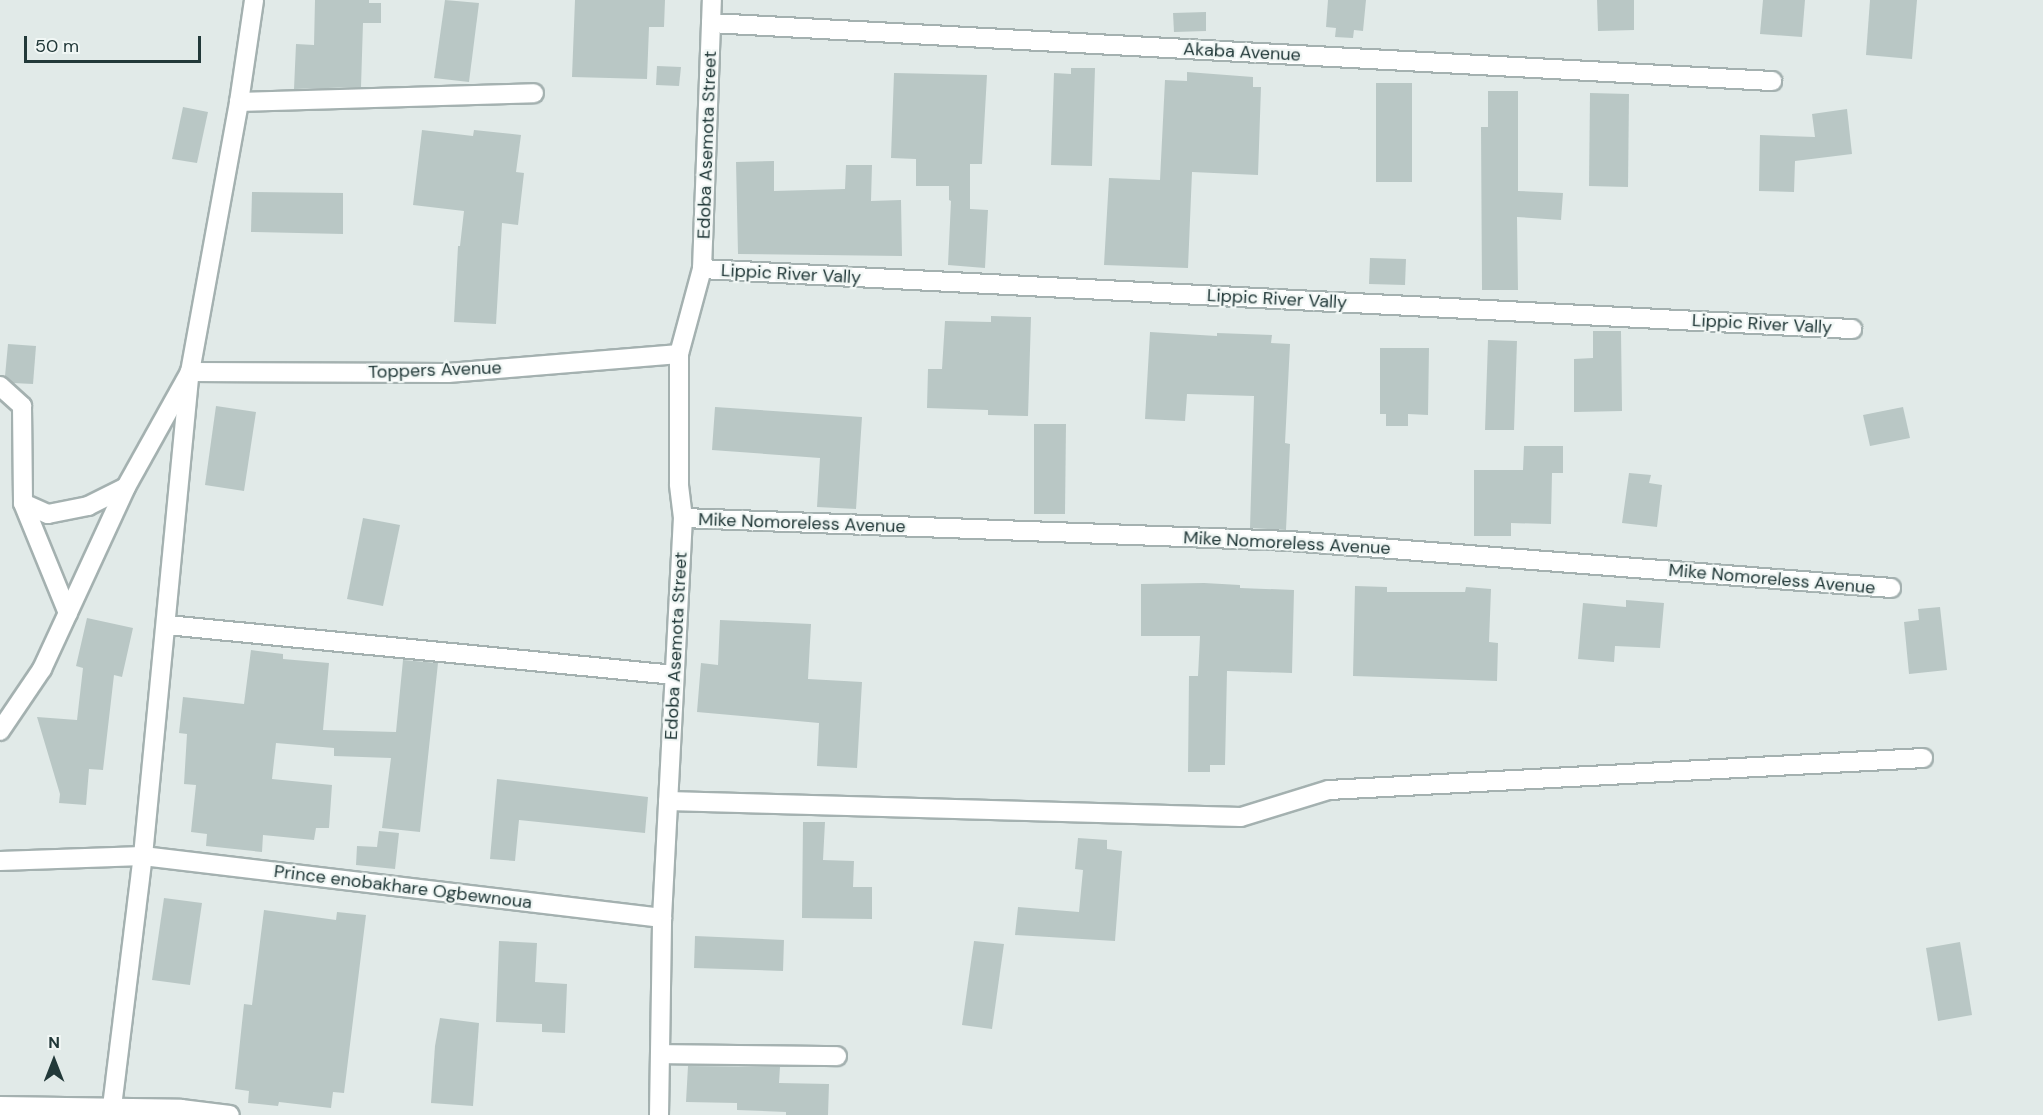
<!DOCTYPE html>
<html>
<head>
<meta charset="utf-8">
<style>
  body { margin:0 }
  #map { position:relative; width:2043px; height:1115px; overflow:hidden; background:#e1eae8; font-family:"DM Sans",sans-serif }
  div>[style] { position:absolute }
  .building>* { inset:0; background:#b9c7c5 }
  .roads { filter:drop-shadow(2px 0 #a4b1b0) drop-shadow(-2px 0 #a4b1b0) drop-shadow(0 2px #a4b1b0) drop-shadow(0 -2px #a4b1b0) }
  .minor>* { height:18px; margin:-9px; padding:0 9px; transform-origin:9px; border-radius:9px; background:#fff }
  span { translate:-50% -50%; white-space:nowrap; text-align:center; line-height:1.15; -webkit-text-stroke:4.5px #f1f7f5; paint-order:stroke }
  .street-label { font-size:18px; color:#223939 }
  .north { position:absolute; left:24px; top:1031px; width:60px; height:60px; -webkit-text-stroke:4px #f1f7f5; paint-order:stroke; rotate:0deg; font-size:16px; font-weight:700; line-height:24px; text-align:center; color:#223939 }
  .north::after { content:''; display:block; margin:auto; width:21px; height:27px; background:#223939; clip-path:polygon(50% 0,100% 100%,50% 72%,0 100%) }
  .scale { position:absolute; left:24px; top:36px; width:177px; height:27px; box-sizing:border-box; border:3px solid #223939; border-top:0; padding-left:8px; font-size:18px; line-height:21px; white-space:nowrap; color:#223939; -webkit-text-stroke:4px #f1f7f5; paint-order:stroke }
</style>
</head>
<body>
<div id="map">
  <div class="building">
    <div style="clip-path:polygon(315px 0,369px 0,369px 3px,381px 3px,381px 23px,363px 23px,361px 87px,294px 89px,296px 44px,314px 45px)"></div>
    <div style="clip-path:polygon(445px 0,479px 3px,469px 82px,434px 78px)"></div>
    <div style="clip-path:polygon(575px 0,665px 0,664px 27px,649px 27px,647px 79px,572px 77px)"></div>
    <div style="clip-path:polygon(1328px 0,1366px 0,1363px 31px,1354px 30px,1353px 38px,1335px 37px,1336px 28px,1326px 27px)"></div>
    <div style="clip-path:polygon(1597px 0,1634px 0,1634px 30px,1598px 31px)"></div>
    <div style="clip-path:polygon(1763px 0,1805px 0,1802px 37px,1760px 34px)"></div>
    <div style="clip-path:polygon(1870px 0,1917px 0,1912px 59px,1866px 55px)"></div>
    <div style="clip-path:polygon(1206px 12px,1206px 31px,1174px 32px,1173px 13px)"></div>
    <div style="clip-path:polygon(657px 66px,681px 67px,679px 86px,656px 85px)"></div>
    <div style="clip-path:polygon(1071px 68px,1095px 68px,1092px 166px,1051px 165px,1054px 73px,1071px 74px)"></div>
    <div style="clip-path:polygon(1187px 72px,1253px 77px,1253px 87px,1261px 87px,1258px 175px,1192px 172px,1188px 268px,1104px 265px,1109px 178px,1160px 180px,1165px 80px,1187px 81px)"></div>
    <div style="clip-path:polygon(894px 73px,987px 75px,982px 164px,970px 164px,970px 209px,988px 210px,985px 268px,948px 265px,951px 201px,949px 200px,949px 186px,916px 186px,916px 159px,891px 158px)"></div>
    <div style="clip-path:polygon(1376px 83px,1412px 83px,1412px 182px,1376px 182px)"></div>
    <div style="clip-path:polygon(1488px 91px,1518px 91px,1518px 191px,1563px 193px,1561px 220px,1517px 217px,1518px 290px,1482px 290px,1481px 127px,1488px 127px)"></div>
    <div style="clip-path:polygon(1590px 93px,1629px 94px,1628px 187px,1589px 186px)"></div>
    <div style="clip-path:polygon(183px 107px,208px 112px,197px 163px,172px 159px)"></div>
    <div style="clip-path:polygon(1847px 109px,1852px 154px,1795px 161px,1794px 192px,1759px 191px,1760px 135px,1815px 137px,1812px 114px)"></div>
    <div style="clip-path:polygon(422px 130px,473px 136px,474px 130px,521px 135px,516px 172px,524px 173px,518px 225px,502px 223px,496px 324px,454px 322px,458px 246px,460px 246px,464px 211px,413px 205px)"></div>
    <div style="clip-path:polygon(774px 161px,774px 191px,845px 189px,846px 165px,872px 165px,871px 201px,901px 200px,902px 256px,738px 254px,736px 162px)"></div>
    <div style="clip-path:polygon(252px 192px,343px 193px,343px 234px,251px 232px)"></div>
    <div style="clip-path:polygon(1370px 258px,1406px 259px,1405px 285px,1369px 284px)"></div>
    <div style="clip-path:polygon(991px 316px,1031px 317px,1028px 416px,988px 415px,988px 410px,927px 408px,928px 369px,942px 369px,945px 321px,991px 322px)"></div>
    <div style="clip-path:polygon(1593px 331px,1621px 331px,1622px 411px,1574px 412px,1574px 359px,1593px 358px)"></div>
    <div style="clip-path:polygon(1150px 332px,1217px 336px,1217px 333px,1272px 335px,1271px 343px,1290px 344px,1285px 443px,1290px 444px,1286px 530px,1250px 528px,1254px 396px,1187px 394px,1185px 421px,1145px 419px)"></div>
    <div style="clip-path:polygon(1488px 340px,1517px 341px,1514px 430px,1485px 430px)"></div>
    <div style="clip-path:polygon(8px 344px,36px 346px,33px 384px,13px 383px,5px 376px)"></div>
    <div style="clip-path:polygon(1380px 348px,1429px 348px,1428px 415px,1408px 414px,1408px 426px,1386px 426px,1386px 414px,1380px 414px)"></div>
    <div style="clip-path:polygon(216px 406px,256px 412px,244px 491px,205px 485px)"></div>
    <div style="clip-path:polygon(715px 407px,862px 417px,856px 509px,817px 507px,820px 458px,712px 450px)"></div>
    <div style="clip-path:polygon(1903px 407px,1910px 438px,1870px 446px,1863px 415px)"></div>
    <div style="clip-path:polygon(1034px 424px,1066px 424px,1065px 514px,1034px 514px)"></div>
    <div style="clip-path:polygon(1524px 446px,1563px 446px,1563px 473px,1552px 473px,1551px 524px,1511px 523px,1511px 536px,1474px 536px,1474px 470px,1523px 470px)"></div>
    <div style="clip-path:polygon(1629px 473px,1651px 475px,1649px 483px,1662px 485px,1657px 527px,1622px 523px)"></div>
    <div style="clip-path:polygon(363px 518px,400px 525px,383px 606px,347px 599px)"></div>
    <div style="clip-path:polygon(1204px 583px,1240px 585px,1240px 588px,1294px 590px,1292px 673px,1227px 671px,1225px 765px,1210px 765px,1210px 772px,1188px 772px,1189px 676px,1198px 676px,1200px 636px,1141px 636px,1141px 584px)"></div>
    <div style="clip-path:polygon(1355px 586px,1387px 587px,1387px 592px,1465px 592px,1466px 587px,1491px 589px,1489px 642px,1498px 643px,1497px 681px,1353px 676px)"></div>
    <div style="clip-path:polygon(1626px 600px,1664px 603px,1660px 648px,1615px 646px,1614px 662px,1578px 659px,1583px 603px,1626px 607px)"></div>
    <div style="clip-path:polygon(1940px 607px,1947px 670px,1909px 674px,1904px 622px,1919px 620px,1918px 609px)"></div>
    <div style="clip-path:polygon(87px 618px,133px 628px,122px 677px,114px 675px,103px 770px,89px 769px,86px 805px,59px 803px,60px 794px,37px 717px,77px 720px,83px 668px,76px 666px)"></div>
    <div style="clip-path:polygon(720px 620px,811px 624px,808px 679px,862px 682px,857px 768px,817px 766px,819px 723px,697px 712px,701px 663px,718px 665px)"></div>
    <div style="clip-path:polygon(251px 650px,283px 654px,283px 659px,329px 663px,323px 730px,396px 732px,403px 660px,438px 663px,420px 832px,382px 828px,391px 758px,334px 756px,334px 748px,276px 743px,272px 779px,332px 785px,329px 828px,316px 828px,314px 840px,263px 835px,262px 852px,206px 846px,207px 834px,191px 832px,196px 785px,184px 784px,187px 734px,179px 733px,183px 697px,244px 704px)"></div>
    <div style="clip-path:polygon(497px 779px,648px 797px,645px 833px,519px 820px,515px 861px,490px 859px)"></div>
    <div style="clip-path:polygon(803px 822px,825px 822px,823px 860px,854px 861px,853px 887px,872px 887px,872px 919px,802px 918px)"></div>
    <div style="clip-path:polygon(379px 831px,399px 833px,395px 869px,356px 865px,357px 846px,377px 847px)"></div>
    <div style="clip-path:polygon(1078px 838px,1107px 840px,1107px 849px,1122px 851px,1115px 941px,1015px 935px,1018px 907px,1079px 912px,1083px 870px,1075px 869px)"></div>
    <div style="clip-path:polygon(164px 898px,202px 903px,190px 985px,152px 980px)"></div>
    <div style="clip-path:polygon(264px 910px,336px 920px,337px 912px,366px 915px,344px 1093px,333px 1092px,331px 1108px,279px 1102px,278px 1106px,248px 1103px,249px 1091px,235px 1089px,244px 1004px,252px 1005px)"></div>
    <div style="clip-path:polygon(695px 936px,784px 940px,783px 971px,694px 968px)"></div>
    <div style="clip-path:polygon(499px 941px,537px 943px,535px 982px,567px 984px,565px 1033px,542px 1032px,542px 1024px,496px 1022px)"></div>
    <div style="clip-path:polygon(974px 941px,1004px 944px,992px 1029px,962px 1025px)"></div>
    <div style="clip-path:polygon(1960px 942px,1972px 1015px,1938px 1021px,1926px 948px)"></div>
    <div style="clip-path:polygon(440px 1018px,479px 1023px,473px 1106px,431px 1103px,435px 1046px)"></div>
    <div style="clip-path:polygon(688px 1066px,780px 1067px,779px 1083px,829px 1084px,828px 1115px,786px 1115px,786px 1112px,737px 1110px,737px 1103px,686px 1102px)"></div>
  </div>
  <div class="roads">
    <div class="minor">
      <div style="left:711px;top:23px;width:1063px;rotate:3.13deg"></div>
      <div style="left:239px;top:102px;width:295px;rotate:-1.7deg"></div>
      <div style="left:702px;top:269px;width:1152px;rotate:2.99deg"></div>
      <div style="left:0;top:386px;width:30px;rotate:42deg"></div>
      <div style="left:22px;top:406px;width:97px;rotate:89.4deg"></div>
      <div style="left:23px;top:503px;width:119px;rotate:67.8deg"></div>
      <div style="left:23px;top:503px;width:27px;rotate:24deg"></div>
      <div style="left:48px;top:514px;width:41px;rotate:-11.3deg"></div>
      <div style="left:88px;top:506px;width:42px;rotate:-26.6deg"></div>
      <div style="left:683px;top:518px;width:606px;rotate:2.17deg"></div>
      <div style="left:1289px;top:541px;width:604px;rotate:4.46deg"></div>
      <div style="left:167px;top:625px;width:509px;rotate:5.63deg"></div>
      <div style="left:0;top:731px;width:75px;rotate:-55.9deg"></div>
      <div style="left:42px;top:669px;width:200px;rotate:-65.2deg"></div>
      <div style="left:126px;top:487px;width:132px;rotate:-60.9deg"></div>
      <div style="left:190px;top:372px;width:258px;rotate:0.2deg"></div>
      <div style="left:448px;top:373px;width:232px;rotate:-4.7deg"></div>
      <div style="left:668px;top:801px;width:573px;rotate:1.6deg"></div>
      <div style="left:1241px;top:817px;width:92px;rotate:-17.1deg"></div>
      <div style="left:1329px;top:790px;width:595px;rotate:-3.08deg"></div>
      <div style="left:0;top:861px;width:143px;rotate:-2deg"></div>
      <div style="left:143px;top:856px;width:523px;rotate:6.81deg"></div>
      <div style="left:661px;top:1054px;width:176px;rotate:0.7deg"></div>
      <div style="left:0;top:1106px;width:181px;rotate:0.9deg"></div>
      <div style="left:181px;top:1109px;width:49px;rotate:7deg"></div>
      <div style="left:111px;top:1115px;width:261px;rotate:-83deg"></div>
      <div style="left:143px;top:856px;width:486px;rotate:-84.5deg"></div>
      <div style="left:190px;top:372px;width:274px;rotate:-79.7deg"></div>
      <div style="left:239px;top:102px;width:103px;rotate:-81.6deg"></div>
      <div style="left:659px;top:1115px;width:197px;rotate:-89.1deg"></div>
      <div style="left:662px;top:918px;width:401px;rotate:-87deg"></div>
      <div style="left:683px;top:518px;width:34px;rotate:-97deg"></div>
      <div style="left:679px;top:484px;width:130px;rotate:-90deg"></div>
      <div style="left:679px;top:354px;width:88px;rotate:-74.9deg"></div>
      <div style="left:702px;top:269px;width:269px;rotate:-87.9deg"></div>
    </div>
  </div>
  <div class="street-label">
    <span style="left:1242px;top:52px;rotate:3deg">Akaba Avenue</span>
    <span style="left:707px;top:145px;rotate:-88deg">Edoba Asemota Street</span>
    <span style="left:791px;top:274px;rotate:3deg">Lippic River Vally</span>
    <span style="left:1277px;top:299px;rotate:3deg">Lippic River Vally</span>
    <span style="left:1762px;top:324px;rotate:3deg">Lippic River Vally</span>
    <span style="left:435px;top:370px;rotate:-2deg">Toppers Avenue</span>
    <span style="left:802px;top:523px;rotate:2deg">Mike Nomoreless Avenue</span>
    <span style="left:1287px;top:543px;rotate:3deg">Mike Nomoreless Avenue</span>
    <span style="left:1772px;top:579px;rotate:5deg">Mike Nomoreless Avenue</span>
    <span style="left:676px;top:646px;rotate:-87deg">Edoba Asemota Street</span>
    <span style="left:403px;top:887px;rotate:7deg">Prince enobakhare Ogbewnoua</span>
  </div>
  <div class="north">N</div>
  <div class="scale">50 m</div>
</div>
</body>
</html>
